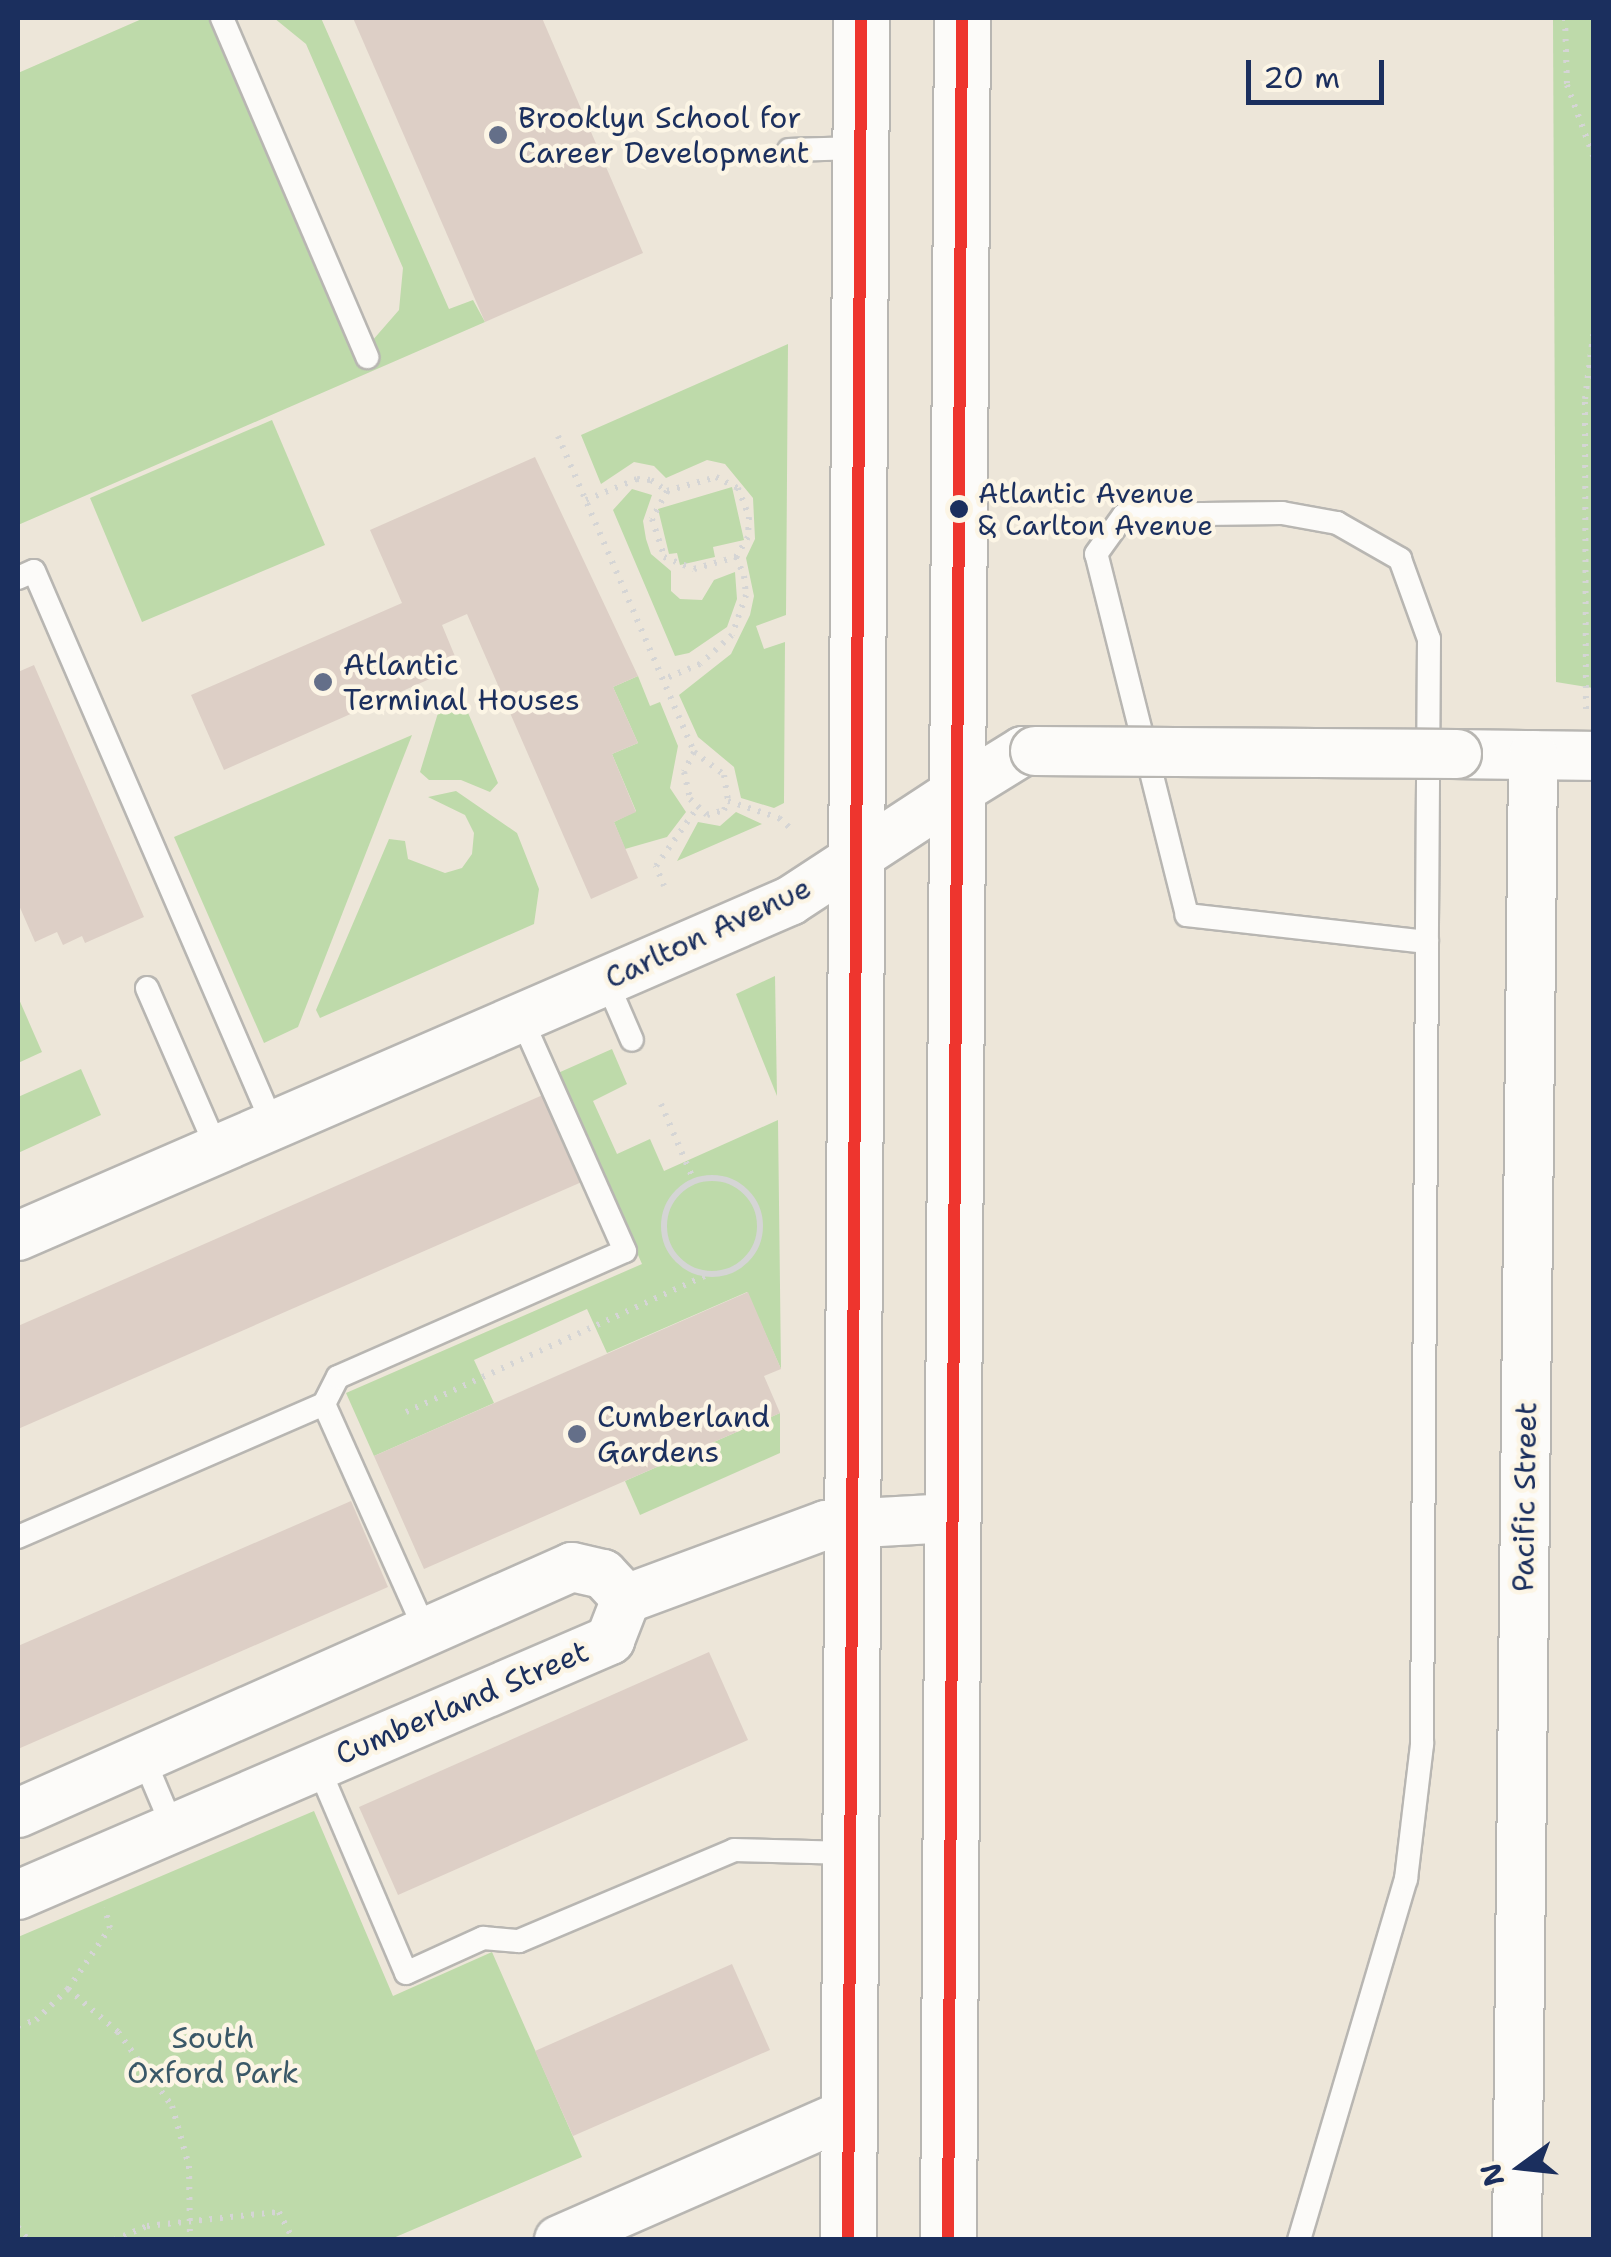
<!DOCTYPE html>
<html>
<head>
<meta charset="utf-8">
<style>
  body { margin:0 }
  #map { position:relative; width:1611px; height:2257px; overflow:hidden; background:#ede6d9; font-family:"Shantell Sans",sans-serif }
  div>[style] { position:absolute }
  .green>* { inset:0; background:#bedaaa }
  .building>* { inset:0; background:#ddcfc6 }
  .path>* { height:6px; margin-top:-3px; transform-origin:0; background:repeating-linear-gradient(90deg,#d5d5d5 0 2.5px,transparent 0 10.5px) }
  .path>.ring { margin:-3px; padding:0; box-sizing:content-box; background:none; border:6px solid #d5d5d5; border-radius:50% }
  .roads { filter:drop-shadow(2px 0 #b8b6b2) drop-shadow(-2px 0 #b8b6b2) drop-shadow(0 2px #b8b6b2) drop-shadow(0 -2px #b8b6b2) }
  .lane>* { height:22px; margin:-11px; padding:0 11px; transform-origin:11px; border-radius:11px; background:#fcfbf9 }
  .street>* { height:48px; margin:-24px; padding:0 24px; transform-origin:24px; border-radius:24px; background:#fcfbf9 }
  .primary>* { height:55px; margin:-27.5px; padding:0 27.5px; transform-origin:27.5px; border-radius:27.5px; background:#fcfbf9 }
  .bridges { filter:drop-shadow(2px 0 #b8b6b2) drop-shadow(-2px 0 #b8b6b2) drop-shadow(0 2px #b8b6b2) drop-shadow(0 -2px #b8b6b2) }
  .street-bridge>* { height:48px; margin:-24px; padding:0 24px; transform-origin:24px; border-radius:24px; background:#fcfbf9 }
  .bus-1>* { height:12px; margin:-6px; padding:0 6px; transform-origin:6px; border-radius:6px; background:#ee352e }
  .dots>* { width:28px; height:28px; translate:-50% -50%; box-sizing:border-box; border:5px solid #fcf5e5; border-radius:50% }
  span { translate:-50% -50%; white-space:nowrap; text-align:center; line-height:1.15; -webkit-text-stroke:9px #fcf5e5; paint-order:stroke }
  .bus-label { font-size:28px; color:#1b2f5e }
  .left { translate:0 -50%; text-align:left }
  .poi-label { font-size:30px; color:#1b2f5e }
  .street-label { font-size:30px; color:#1b2f5e }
  .park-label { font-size:30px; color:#3a5868 }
  .frame { position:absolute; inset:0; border:20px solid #1b2f5e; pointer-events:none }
  .north { position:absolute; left:1471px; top:2117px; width:100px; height:100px; -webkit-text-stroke:8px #fcf5e5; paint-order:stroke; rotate:255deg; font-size:28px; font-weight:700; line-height:40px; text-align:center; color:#1b2f5e }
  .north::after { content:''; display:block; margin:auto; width:35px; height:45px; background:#1b2f5e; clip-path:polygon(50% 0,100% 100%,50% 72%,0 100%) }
  .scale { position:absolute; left:1246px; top:60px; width:138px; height:45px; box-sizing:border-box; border:5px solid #1b2f5e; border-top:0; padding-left:12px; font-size:30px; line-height:35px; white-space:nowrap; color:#1b2f5e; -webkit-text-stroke:8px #fcf5e5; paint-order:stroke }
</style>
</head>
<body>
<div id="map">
  <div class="green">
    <div style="clip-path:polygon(144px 18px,231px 18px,372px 341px,399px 310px,403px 268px,306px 44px,274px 18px,321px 18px,449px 309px,473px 300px,485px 322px,18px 525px,18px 73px)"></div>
    <div style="clip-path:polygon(1553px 18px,1593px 18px,1593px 688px,1556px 682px)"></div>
    <div style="clip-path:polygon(788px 344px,786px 615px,756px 626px,764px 649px,785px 642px,784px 803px,774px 808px,741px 798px,734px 767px,698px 737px,679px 695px,731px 654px,750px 615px,754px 596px,746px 558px,755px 539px,753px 498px,725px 464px,707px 460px,666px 478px,654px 466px,634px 462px,601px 484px,581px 435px)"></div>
    <div style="clip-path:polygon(272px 420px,325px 545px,142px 622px,90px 498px)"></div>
    <div style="clip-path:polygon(732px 487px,744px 540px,713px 547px,715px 557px,680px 565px,677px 553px,669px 554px,658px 509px)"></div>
    <div style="clip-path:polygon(632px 489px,652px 495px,643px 521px,646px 539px,651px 554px,671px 571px,671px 591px,680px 599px,702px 600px,714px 580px,735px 572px,737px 599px,727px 627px,689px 653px,675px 656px,613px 510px)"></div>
    <div style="clip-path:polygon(638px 676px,650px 706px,660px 702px,678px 746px,670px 788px,686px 812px,667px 837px,625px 849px,614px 822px,636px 811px,612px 754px,638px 743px,613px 687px)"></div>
    <div style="clip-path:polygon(455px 702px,466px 708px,498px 783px,490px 792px,461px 780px,429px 780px,420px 772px,438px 713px)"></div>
    <div style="clip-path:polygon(412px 735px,298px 1027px,264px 1043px,174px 837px)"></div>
    <div style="clip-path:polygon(456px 791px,517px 833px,539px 889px,534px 924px,320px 1018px,316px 1010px,389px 839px,405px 841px,408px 859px,445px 873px,462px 868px,472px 854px,474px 833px,465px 815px,428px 797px)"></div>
    <div style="clip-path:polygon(736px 812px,762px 824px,677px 861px,698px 822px,720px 826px)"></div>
    <div style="clip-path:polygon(775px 976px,777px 1096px,736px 994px)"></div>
    <div style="clip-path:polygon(18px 997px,42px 1052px,18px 1063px)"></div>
    <div style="clip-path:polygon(612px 1049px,627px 1084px,593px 1101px,617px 1154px,650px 1139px,664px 1171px,778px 1120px,781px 1369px,747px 1292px,607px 1353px,587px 1309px,474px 1360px,494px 1403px,374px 1456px,346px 1393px,642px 1264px,558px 1073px)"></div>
    <div style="clip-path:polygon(81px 1069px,101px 1115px,18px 1153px,18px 1097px)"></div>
    <div style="clip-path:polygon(780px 1413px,780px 1453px,640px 1515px,625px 1481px)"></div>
    <div style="clip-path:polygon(314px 1811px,393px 1996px,492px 1952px,582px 2157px,391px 2239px,18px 2240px,18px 1937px)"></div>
  </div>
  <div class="building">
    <div style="clip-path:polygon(353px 18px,542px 18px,643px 253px,485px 322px)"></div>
    <div style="clip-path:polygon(535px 457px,638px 676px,613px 687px,638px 743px,612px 754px,636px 812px,614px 822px,638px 878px,591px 899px,467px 614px,442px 625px,459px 666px,224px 770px,191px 695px,402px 603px,370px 530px)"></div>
    <div style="clip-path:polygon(34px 665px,144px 917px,85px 943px,82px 936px,63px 945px,57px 932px,35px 942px,18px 903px,18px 672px)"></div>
    <div style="clip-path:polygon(545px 1094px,584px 1181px,18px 1429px,18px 1326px)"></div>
    <div style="clip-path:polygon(748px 1292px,781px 1369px,764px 1376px,780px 1413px,424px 1569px,374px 1456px)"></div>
    <div style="clip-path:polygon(351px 1501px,388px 1587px,18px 1749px,18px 1646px)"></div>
    <div style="clip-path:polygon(709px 1652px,748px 1740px,398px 1895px,359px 1807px)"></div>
    <div style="clip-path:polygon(732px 1964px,770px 2050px,573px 2136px,535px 2051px)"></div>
  </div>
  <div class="path">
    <div style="left:1565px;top:18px;width:67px;rotate:88.3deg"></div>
    <div style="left:1567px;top:85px;width:78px;rotate:69.7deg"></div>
    <div style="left:558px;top:436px;width:344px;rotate:66.7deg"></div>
    <div style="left:694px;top:752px;width:22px;rotate:117deg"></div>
    <div style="left:684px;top:772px;width:28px;rotate:77deg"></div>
    <div style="left:690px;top:799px;width:23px;rotate:43deg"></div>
    <div style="left:707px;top:815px;width:18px;rotate:-16deg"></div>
    <div style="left:724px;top:810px;width:10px;rotate:-66deg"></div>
    <div style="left:728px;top:801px;width:54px;rotate:18.4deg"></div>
    <div style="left:779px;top:818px;width:15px;rotate:42deg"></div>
    <div style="left:667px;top:491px;width:51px;rotate:-15.9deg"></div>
    <div style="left:716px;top:477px;width:25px;rotate:27deg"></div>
    <div style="left:738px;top:488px;width:31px;rotate:69deg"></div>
    <div style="left:749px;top:517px;width:20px;rotate:93deg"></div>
    <div style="left:748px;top:537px;width:23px;rotate:121deg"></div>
    <div style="left:586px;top:500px;width:55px;rotate:-22.4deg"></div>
    <div style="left:637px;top:479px;width:14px;rotate:4deg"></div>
    <div style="left:651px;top:480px;width:19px;rotate:35deg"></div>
    <div style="left:667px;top:491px;width:32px;rotate:118deg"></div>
    <div style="left:652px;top:519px;width:40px;rotate:72deg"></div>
    <div style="left:664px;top:557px;width:32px;rotate:22deg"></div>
    <div style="left:694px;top:569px;width:44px;rotate:-15.9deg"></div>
    <div style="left:736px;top:557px;width:21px;rotate:67deg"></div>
    <div style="left:744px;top:576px;width:19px;rotate:84deg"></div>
    <div style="left:746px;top:595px;width:42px;rotate:109.3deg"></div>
    <div style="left:732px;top:635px;width:43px;rotate:137.8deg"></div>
    <div style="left:700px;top:664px;width:41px;rotate:157.2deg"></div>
    <div style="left:1586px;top:709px;width:310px;rotate:-90.2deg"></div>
    <div style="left:1585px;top:399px;width:71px;rotate:-82.7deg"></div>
    <div style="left:694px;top:752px;width:38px;rotate:37deg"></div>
    <div style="left:724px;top:775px;width:26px;rotate:81deg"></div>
    <div style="left:664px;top:886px;width:22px;rotate:-112deg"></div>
    <div style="left:656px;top:866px;width:71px;rotate:-54.7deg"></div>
    <div style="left:661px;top:1104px;width:84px;rotate:66.8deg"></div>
    <div class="ring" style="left:664px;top:1178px;width:90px;height:90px"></div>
    <div style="left:406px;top:1412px;width:331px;rotate:-24.5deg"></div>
    <div style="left:68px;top:1989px;width:66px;rotate:40.7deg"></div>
    <div style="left:118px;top:2032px;width:92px;rotate:53.9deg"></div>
    <div style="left:172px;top:2106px;width:62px;rotate:74.2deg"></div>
    <div style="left:189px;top:2166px;width:74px;rotate:89.2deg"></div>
    <div style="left:18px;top:2026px;width:19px;rotate:-18deg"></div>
    <div style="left:36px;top:2020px;width:45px;rotate:-44.1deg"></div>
    <div style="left:68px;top:1989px;width:74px;rotate:-55.5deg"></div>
    <div style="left:110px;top:1928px;width:21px;rotate:-104deg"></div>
    <div style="left:18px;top:2227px;width:16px;rotate:52deg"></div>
    <div style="left:114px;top:2240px;width:36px;rotate:-23deg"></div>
    <div style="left:147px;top:2226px;width:133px;rotate:-6.1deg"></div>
    <div style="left:279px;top:2212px;width:31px;rotate:63deg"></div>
  </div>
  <div class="roads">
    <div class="lane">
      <div style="left:222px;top:18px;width:369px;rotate:66.8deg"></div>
      <div style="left:789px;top:150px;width:70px;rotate:-1.6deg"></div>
      <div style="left:18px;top:578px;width:17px;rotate:-24deg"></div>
      <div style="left:34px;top:571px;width:603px;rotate:66.66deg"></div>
      <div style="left:606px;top:980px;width:65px;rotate:66.6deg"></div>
      <div style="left:147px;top:988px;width:176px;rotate:66.5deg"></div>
      <div style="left:324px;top:1404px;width:250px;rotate:65.9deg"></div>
      <div style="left:18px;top:1537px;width:334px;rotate:-23.5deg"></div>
      <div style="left:324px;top:1404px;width:30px;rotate:-63deg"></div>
      <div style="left:338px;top:1377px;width:313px;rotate:-23.7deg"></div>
      <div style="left:625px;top:1251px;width:256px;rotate:-114deg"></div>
      <div style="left:143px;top:1757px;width:77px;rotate:67.1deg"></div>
      <div style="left:317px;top:1764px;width:227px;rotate:66.9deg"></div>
      <div style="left:406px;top:1973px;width:85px;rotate:-24.4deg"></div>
      <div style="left:483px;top:1938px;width:36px;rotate:5deg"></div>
      <div style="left:519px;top:1941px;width:233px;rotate:-22.9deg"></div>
      <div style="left:734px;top:1850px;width:116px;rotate:1.5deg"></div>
      <div style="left:1299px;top:2240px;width:377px;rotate:-73.5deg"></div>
      <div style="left:1406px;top:1879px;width:136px;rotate:-83.2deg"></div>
      <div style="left:1422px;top:1744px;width:802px;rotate:-89.64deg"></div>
      <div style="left:1427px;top:942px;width:242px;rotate:-173.6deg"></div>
      <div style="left:1187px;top:915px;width:372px;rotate:-104.1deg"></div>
      <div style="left:1096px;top:554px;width:48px;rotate:-54.3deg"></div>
      <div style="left:1124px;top:515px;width:158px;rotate:-0.7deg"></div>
      <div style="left:1282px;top:513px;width:56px;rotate:10.3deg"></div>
      <div style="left:1337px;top:523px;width:73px;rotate:29.7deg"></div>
      <div style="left:1400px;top:559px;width:85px;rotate:70.1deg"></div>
      <div style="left:1429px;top:639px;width:303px;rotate:90.4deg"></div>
    </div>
    <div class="street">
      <div style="left:1457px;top:754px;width:137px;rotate:0.8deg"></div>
      <div style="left:18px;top:1236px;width:842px;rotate:-23.46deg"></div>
      <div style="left:790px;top:901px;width:197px;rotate:-33.2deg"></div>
      <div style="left:955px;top:793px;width:80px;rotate:-31.7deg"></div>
      <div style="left:1023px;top:751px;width:12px"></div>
      <div style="left:18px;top:1813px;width:606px;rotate:-23.94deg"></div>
      <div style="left:572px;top:1567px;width:32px;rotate:13deg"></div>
      <div style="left:603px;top:1574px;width:34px;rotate:47deg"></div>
      <div style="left:18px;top:1895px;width:645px;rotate:-23.3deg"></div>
      <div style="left:610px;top:1640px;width:44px;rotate:-68.7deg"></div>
      <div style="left:626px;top:1599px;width:213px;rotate:-20.3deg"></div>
      <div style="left:826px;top:1525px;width:125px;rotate:-3.2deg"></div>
      <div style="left:559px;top:2240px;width:317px;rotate:-23.7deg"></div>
      <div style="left:1517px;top:2240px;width:1485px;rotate:-89.38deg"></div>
    </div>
    <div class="primary">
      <div style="left:848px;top:2240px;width:2222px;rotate:-89.66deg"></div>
      <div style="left:948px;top:2240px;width:2222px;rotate:-89.64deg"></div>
    </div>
  </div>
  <div class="bridges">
    <div class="street-bridge">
      <div style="left:1035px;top:751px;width:422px;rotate:0.4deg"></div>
    </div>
  </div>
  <div class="bus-1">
    <div style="left:848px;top:2240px;width:2222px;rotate:-89.66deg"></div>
    <div style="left:948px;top:2240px;width:2222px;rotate:-89.64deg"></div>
  </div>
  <div class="dots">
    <div style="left:498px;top:135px;background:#646f89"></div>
    <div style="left:959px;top:509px;background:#1b2f5e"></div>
    <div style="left:323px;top:682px;background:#646f89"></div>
    <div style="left:577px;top:1434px;background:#646f89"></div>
  </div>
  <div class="bus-label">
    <span class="left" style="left:978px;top:509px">Atlantic Avenue<br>&amp; Carlton Avenue</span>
  </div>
  <div class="poi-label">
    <span class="left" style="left:518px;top:135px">Brooklyn School for<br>Career Development</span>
    <span class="left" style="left:343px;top:682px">Atlantic<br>Terminal Houses</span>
    <span class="left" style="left:597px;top:1434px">Cumberland<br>Gardens</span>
  </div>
  <div class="street-label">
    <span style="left:708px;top:933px;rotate:-25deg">Carlton Avenue</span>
    <span style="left:1525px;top:1497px;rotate:-89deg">Pacific Street</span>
    <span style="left:462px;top:1703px;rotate:-23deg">Cumberland Street</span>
  </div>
  <div class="park-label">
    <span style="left:213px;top:2055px">South<br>Oxford Park</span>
  </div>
  <div class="frame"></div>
  <div class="north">N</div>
  <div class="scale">20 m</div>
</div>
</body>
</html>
